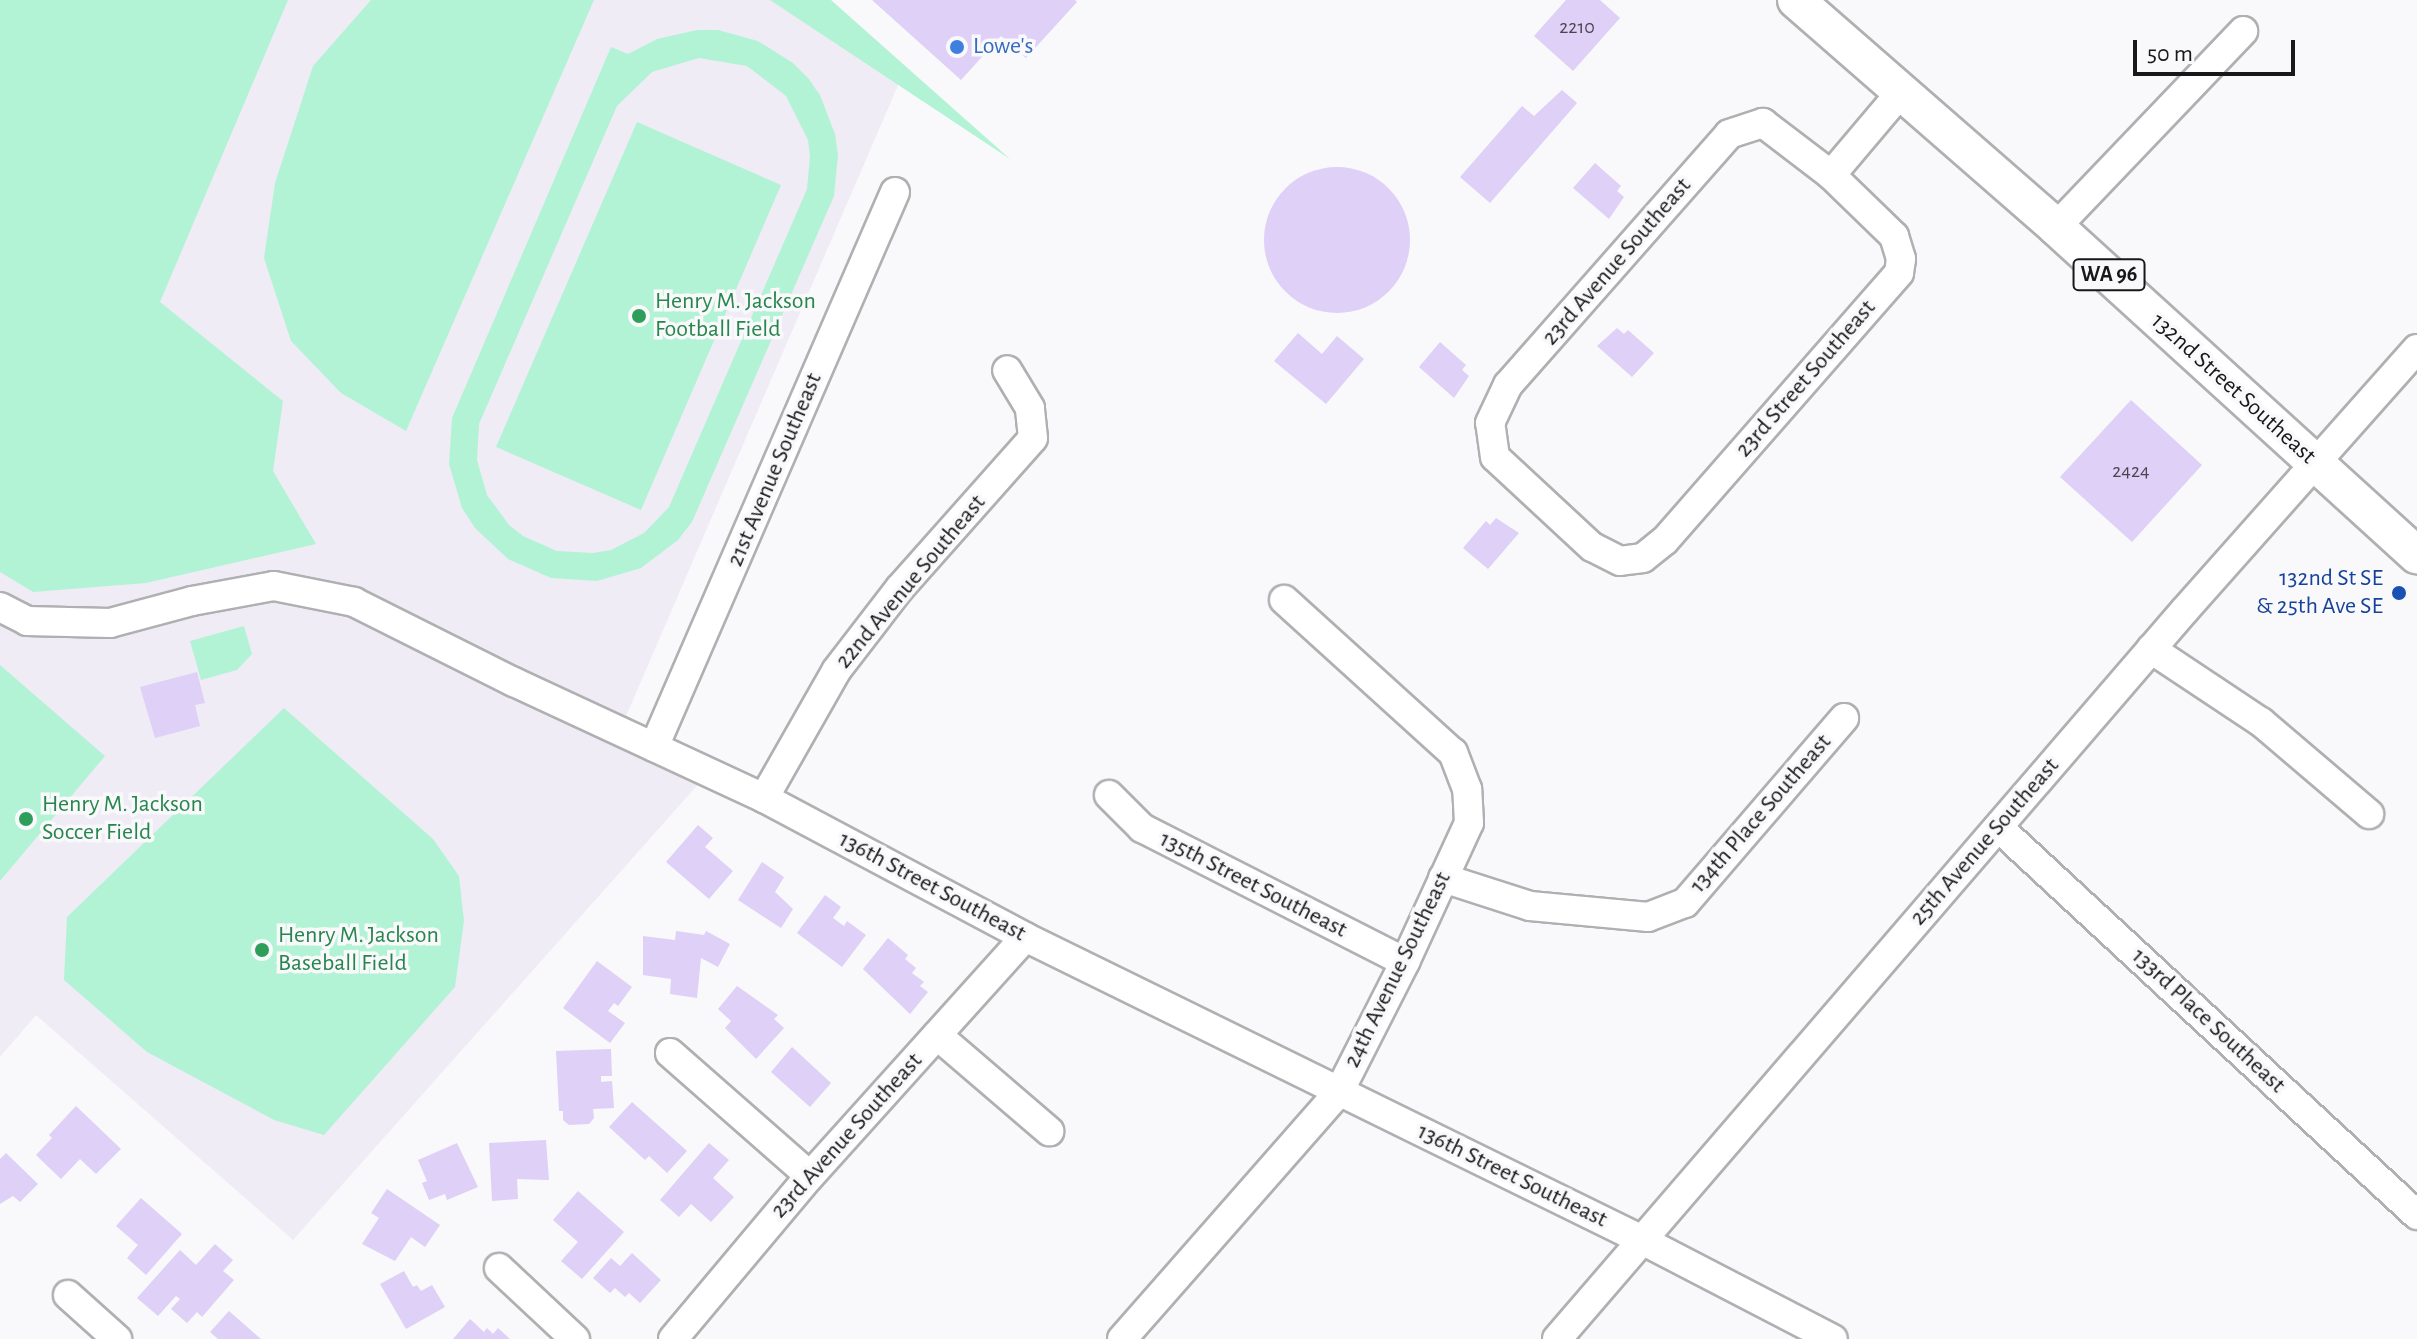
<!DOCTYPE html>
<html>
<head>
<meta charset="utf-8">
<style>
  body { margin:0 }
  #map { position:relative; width:2417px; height:1339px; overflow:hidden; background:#f9f8fb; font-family:"Alegreya Sans",sans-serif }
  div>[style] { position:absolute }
  .built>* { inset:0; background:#efecf6 }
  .green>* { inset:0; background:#b2f3d5 }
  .building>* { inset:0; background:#ded0f6 }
  .round { border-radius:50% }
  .roads { filter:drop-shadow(2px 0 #b0b0b2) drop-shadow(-2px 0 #b0b0b2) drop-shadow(0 2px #b0b0b2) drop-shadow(0 -2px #b0b0b2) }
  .minor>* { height:28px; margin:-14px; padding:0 14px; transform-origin:14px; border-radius:14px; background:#fff }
  .major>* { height:36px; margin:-18px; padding:0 18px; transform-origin:18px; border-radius:18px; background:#fff }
  .dots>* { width:22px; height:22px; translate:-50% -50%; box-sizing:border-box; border:4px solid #f9f8fb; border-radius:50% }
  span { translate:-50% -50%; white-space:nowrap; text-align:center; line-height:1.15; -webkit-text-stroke:7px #f9f8fb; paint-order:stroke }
  .number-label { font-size:20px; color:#4a4650 }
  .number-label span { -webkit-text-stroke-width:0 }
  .shield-label span { padding:2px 6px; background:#f9f8fb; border:2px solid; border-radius:6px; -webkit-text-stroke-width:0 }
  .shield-label { font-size:22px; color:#181819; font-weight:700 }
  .shop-label { font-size:24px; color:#366cbe }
  .left { translate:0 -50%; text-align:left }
  .street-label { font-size:24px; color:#181819 }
  .leisure-label { font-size:24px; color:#27864d }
  .transit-label { font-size:24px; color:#164399 }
  .right { translate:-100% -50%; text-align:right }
  .scale { position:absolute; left:2133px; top:40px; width:162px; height:36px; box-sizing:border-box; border:4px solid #181819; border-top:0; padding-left:10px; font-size:24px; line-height:28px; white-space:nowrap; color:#181819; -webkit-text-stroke:6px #f9f8fb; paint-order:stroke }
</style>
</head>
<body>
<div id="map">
  <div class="built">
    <div style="clip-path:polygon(250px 0,804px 0,899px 83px,620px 730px,709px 772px,293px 1240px,36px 1015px,0 1057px,0 207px)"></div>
  </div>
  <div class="green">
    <div style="clip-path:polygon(0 0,288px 0,160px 302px,283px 401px,273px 471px,316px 544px,146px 583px,33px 592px,0 572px)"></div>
    <div style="clip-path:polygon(371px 0,594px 0,406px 431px,341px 393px,291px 341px,264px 258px,275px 183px,313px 66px)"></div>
    <div style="clip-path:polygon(770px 0,831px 0,1010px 159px)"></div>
    <div style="clip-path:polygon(evenodd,697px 30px,718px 30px,758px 41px,793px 63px,808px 78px,820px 95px,835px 134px,838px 155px,834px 196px,692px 522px,678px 540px,641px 568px,597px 581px,551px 578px,508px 559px,475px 528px,462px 508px,449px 464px,452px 418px,611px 47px,628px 54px,657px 39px,697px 30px,699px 58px,747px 66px,786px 96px,808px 140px,810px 156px,807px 189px,669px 507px,644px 533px,611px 550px,593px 553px,557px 551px,523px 536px,509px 525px,487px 495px,477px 460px,479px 424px,617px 106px,652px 72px,699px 58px)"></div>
    <div style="clip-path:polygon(637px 122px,781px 185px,641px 510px,496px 447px)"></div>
    <div style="clip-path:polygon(244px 626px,252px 654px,237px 670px,201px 680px,190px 641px)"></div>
    <div style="clip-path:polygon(0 665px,105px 756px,0 881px)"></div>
    <div style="clip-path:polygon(284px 708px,433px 839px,459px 876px,464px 921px,455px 987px,324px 1135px,274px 1120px,147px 1052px,64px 980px,67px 917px)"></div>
  </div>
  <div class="building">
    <div style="clip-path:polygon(872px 0,1075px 0,1077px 2px,1026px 58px,1001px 36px,961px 80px)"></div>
    <div style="clip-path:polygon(1566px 0,1600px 0,1620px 18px,1573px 71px,1534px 36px)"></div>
    <div style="clip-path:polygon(1562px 90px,1577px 103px,1490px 203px,1460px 177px,1522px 106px,1534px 116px)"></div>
    <div style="clip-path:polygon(1595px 163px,1621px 186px,1617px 191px,1624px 197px,1609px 219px,1573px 188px)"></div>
    <div class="round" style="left:1264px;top:167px;width:146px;height:146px"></div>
    <div style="clip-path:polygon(1617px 328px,1624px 334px,1628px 330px,1654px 353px,1632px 377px,1597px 346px)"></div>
    <div style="clip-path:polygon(1298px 333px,1322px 354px,1337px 336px,1364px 359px,1326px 404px,1274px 361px)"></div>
    <div style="clip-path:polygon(1440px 342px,1466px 365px,1462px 370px,1469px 376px,1454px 398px,1419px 367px)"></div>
    <div style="clip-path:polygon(2131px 400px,2202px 465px,2132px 542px,2060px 477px)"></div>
    <div style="clip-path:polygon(1496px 518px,1519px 533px,1488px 569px,1463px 548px,1486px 521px,1490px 525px)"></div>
    <div style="clip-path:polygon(197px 672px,205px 703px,195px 705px,200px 726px,155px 738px,140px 687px)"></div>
    <div style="clip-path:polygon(698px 825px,713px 838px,705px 847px,733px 871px,709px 899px,666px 862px)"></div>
    <div style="clip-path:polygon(762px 862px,784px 877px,775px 892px,793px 909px,781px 928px,738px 900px)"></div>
    <div style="clip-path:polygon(825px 895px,841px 907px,833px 918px,844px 926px,847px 921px,866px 935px,842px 967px,797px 933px)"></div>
    <div style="clip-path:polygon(676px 931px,704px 935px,706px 931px,730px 944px,718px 967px,701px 958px,697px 998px,670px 994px,671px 979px,643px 975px,643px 936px,675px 940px)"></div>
    <div style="clip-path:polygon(888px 938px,908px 955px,905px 959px,916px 968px,912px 973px,924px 982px,920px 986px,928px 992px,910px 1014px,863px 969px)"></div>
    <div style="clip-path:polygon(597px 961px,632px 987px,618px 1006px,614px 1003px,608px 1011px,625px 1023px,610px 1043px,563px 1008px)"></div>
    <div style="clip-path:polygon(737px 986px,778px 1015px,774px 1019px,784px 1028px,756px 1059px,725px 1028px,731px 1021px,718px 1009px)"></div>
    <div style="clip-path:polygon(792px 1047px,831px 1083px,810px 1107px,771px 1072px)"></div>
    <div style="clip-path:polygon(611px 1049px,612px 1076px,601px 1076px,601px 1082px,612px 1081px,614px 1108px,593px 1109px,594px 1118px,589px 1124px,569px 1125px,563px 1120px,563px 1111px,559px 1111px,556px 1051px)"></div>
    <div style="clip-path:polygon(632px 1102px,687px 1151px,667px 1173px,649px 1156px,645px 1160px,609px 1127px)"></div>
    <div style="clip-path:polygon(76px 1106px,121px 1149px,96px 1174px,80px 1159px,61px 1179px,36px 1155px,52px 1138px,49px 1135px)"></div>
    <div style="clip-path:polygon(546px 1140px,549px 1180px,517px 1179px,518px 1199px,492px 1201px,489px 1143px)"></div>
    <div style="clip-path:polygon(457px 1143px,478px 1187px,447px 1200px,445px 1194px,429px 1200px,422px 1183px,427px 1181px,418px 1160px)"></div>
    <div style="clip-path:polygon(709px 1143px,729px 1160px,713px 1178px,734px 1197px,711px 1222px,691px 1204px,679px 1217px,660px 1200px)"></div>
    <div style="clip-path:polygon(6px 1153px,38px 1184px,20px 1202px,13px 1196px,0 1204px,0 1159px)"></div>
    <div style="clip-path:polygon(387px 1189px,440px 1225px,425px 1247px,411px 1237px,395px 1261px,362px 1244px,379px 1218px,371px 1213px)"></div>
    <div style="clip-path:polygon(578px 1191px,624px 1232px,582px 1279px,561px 1261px,578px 1242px,553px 1220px)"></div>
    <div style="clip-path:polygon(141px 1198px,182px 1234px,146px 1275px,127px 1258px,138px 1245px,116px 1226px)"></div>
    <div style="clip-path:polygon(215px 1244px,233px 1260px,223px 1271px,234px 1280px,202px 1317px,197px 1312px,187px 1323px,171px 1309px,180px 1299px,176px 1296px,158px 1316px,137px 1298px,180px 1250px,196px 1265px)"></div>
    <div style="clip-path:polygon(632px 1253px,661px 1280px,640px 1303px,629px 1293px,625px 1297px,615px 1288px,610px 1293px,593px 1278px,611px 1258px,620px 1266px)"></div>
    <div style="clip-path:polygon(404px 1271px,413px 1287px,417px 1285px,421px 1291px,432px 1285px,445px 1307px,406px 1329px,380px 1284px)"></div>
    <div style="clip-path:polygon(229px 1311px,261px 1339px,218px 1339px,210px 1332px)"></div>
    <div style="clip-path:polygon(470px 1319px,484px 1332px,487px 1328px,493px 1334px,498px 1328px,510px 1339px,453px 1339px)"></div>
  </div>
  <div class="roads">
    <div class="minor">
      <div style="left:1763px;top:123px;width:86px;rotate:37.4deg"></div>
      <div style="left:1831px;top:175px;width:88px;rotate:44.1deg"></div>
      <div style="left:1894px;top:236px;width:24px;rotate:73deg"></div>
      <div style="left:1901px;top:259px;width:14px;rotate:98deg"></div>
      <div style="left:1899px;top:273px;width:356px;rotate:131.2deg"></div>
      <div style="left:1664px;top:541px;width:27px;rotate:141deg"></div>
      <div style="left:1643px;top:558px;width:23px;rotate:173deg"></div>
      <div style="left:1620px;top:561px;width:31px;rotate:-153deg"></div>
      <div style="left:1592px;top:547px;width:132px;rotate:-137.1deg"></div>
      <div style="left:1495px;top:457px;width:34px;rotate:-98deg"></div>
      <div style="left:1490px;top:423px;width:42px;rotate:-64.7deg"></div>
      <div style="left:1508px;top:385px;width:334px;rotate:-48.6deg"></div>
      <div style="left:1729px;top:134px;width:36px;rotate:-18deg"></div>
      <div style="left:1831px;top:175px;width:110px;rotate:-49.8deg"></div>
      <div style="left:2056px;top:227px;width:271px;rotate:-46.3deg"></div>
      <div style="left:0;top:607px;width:30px;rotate:27deg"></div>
      <div style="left:27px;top:621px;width:83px;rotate:1.4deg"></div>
      <div style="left:110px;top:623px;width:85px;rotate:-15deg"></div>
      <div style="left:192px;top:601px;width:83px;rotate:-10.4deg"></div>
      <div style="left:274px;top:586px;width:82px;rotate:11.3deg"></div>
      <div style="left:354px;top:602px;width:179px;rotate:26.6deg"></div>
      <div style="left:514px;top:682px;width:276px;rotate:24.9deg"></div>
      <div style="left:764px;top:798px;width:296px;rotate:28deg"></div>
      <div style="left:1025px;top:937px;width:685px;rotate:26.15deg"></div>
      <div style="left:1640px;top:1239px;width:217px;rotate:27.4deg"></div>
      <div style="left:2151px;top:649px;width:132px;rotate:33.6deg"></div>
      <div style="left:2261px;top:722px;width:142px;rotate:40.4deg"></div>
      <div style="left:654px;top:747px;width:605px;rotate:-66.53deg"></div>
      <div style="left:1109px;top:795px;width:47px;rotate:45deg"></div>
      <div style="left:1142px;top:828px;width:295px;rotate:27deg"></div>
      <div style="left:764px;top:798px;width:146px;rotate:-60.4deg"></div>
      <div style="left:836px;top:671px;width:105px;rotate:-52.4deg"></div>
      <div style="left:900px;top:588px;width:200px;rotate:-48.4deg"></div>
      <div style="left:1033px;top:438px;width:30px;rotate:-96deg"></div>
      <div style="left:1030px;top:408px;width:44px;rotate:-121.2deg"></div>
      <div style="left:1998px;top:827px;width:571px;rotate:42.8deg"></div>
      <div style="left:1443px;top:878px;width:91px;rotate:17.8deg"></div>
      <div style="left:1530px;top:906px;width:119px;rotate:5.3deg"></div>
      <div style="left:1648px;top:917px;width:40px;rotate:-21deg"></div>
      <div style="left:1685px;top:903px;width:244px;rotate:-49.3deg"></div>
      <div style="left:937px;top:1035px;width:148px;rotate:40.6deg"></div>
      <div style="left:670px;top:1053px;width:186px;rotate:41.3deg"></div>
      <div style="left:499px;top:1268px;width:104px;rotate:43.1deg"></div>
      <div style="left:68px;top:1295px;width:66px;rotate:41.9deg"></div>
      <div style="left:673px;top:1339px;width:213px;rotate:-50deg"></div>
      <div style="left:810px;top:1176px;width:321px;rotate:-48deg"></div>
      <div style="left:1122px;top:1339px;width:329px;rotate:-48.7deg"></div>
      <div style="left:1339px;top:1092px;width:146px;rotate:-63.1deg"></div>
      <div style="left:1405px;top:962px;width:153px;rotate:-65.3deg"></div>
      <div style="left:1469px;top:823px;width:34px;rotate:-93deg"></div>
      <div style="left:1467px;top:789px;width:39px;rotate:-111deg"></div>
      <div style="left:1453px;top:753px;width:228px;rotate:-137.8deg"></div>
      <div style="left:1557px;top:1339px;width:962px;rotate:-49.26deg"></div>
      <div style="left:2185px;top:610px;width:349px;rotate:-48.4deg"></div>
    </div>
    <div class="major">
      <div style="left:1796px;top:0;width:345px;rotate:41.1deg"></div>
      <div style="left:2056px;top:227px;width:488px;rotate:42.3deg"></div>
    </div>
  </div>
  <div class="dots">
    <div style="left:957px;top:47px;background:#3f7fe0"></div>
    <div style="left:639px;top:316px;background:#2e9e5b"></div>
    <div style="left:2399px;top:593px;background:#1a4fb4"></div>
    <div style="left:26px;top:819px;background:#2e9e5b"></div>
    <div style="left:262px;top:950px;background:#2e9e5b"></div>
  </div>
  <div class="number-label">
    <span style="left:1577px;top:27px">2210</span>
    <span style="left:2131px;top:471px">2424</span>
  </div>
  <div class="shield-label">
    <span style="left:2109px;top:275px">WA 96</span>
  </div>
  <div class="shop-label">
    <span class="left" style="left:973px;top:47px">Lowe's</span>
  </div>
  <div class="street-label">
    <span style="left:1617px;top:262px;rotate:-49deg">23rd Avenue Southeast</span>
    <span style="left:1806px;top:379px;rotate:-49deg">23rd Street Southeast</span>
    <span style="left:2233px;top:389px;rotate:42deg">132nd Street Southeast</span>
    <span style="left:775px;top:470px;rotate:-67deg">21st Avenue Southeast</span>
    <span style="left:911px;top:582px;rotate:-50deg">22nd Avenue Southeast</span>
    <span style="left:1761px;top:814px;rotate:-49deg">134th Place Southeast</span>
    <span style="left:1985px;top:842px;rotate:-49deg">25th Avenue Southeast</span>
    <span style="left:1253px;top:885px;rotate:27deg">135th Street Southeast</span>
    <span style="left:932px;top:887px;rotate:28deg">136th Street Southeast</span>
    <span style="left:1398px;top:970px;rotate:-64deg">24th Avenue Southeast</span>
    <span style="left:2208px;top:1021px;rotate:43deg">133rd Place Southeast</span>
    <span style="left:847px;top:1136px;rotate:-48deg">23rd Avenue Southeast</span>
    <span style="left:1512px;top:1176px;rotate:26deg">136th Street Southeast</span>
  </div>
  <div class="leisure-label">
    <span class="left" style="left:655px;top:316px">Henry M. Jackson<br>Football Field</span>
    <span class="left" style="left:42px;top:819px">Henry M. Jackson<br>Soccer Field</span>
    <span class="left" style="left:278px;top:950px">Henry M. Jackson<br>Baseball Field</span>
  </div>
  <div class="transit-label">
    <span class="right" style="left:2383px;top:593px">132nd St SE<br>&amp; 25th Ave SE</span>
  </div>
  <div class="scale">50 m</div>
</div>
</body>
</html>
